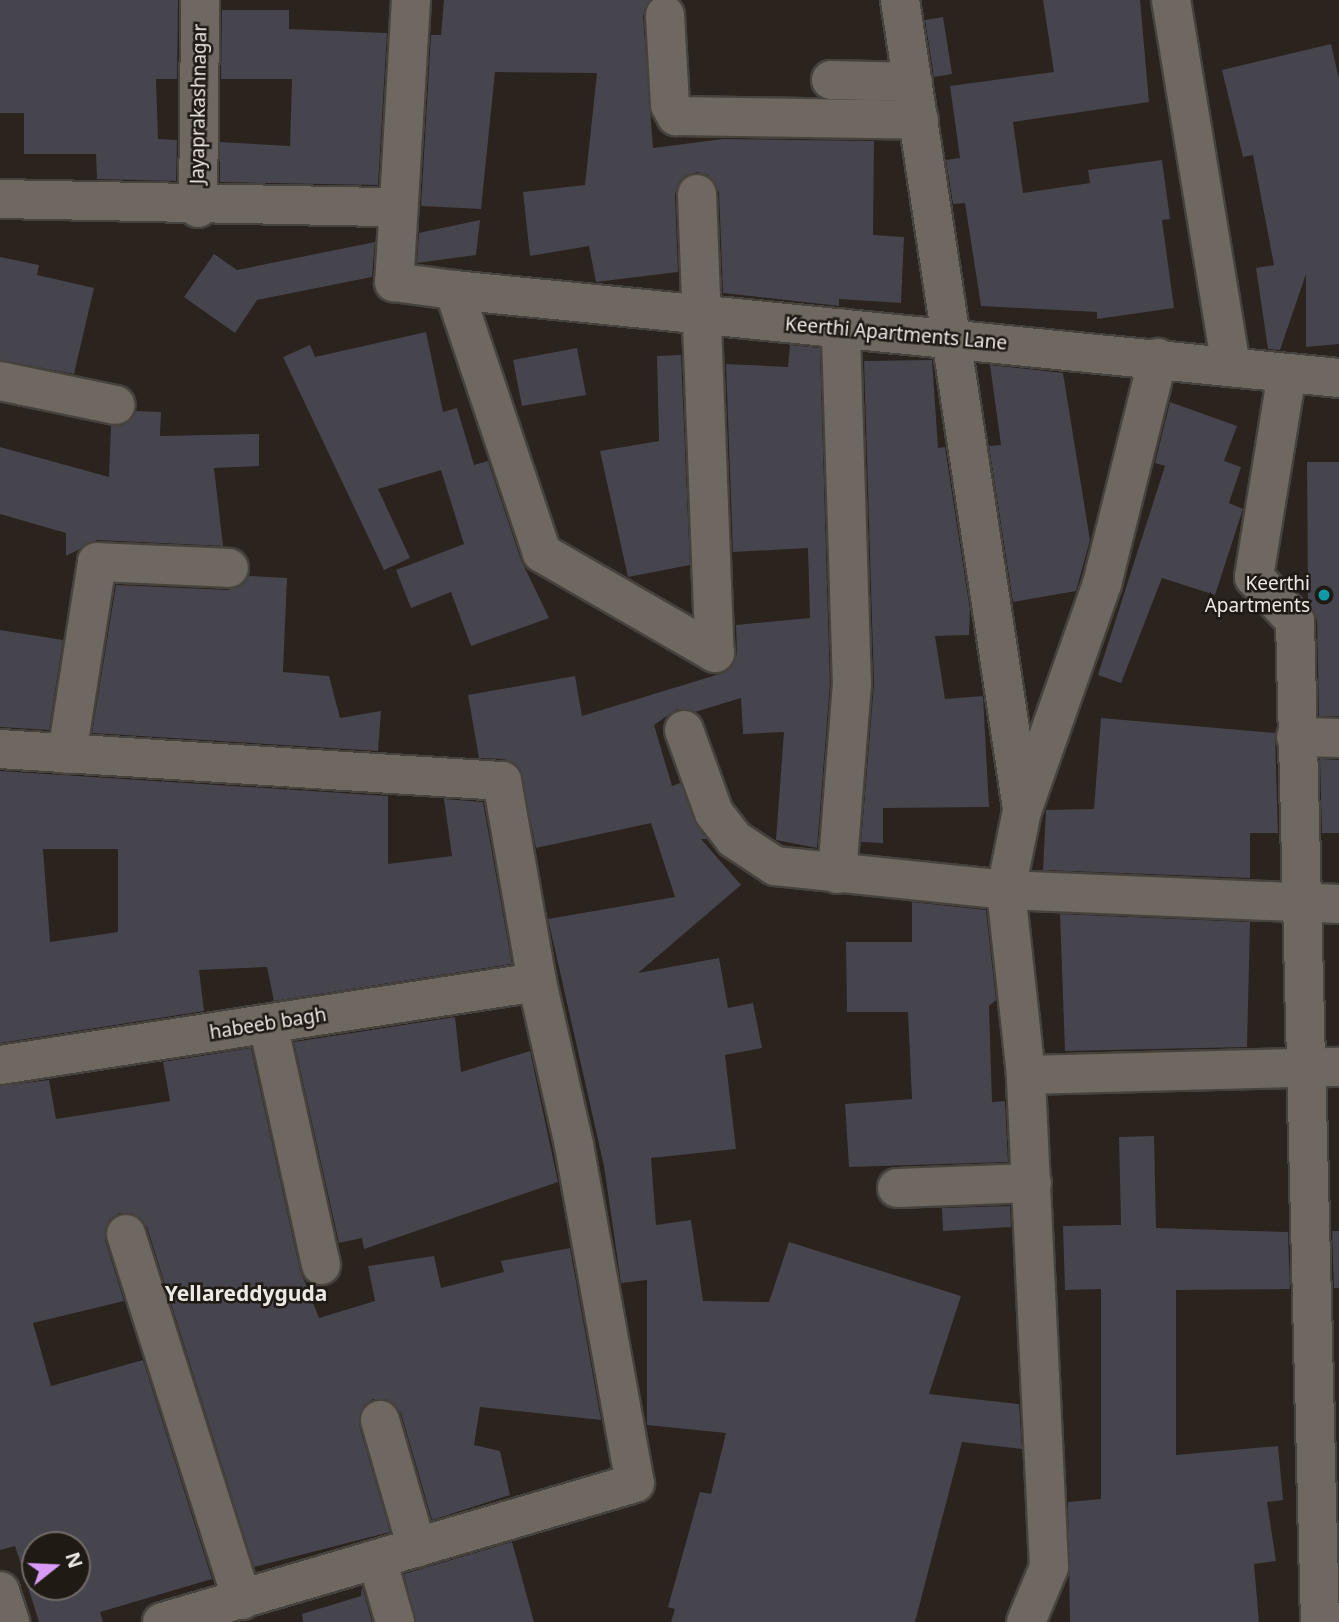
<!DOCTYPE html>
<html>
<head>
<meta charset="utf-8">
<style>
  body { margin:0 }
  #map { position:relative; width:1339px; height:1622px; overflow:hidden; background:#2a231e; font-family:"Noto Sans",sans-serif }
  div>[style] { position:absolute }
  .building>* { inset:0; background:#46444c }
  .roads { filter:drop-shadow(2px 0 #46423d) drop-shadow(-2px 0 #46423d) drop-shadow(0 2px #46423d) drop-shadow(0 -2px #46423d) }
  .minor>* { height:38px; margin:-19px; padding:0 19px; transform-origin:19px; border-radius:19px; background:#6f6861 }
  .dots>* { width:19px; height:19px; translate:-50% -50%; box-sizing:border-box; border:4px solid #201a15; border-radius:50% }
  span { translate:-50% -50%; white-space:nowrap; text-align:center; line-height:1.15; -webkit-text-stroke:5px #201a15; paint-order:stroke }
  .street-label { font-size:19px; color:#ece8e4 }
  .poi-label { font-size:19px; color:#ece8e4 }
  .right { translate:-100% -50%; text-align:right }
  .neighbourhood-label { font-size:21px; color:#ece8e4; font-weight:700 }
  .north { position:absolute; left:21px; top:1531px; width:70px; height:70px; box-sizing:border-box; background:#201a15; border:2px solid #726c68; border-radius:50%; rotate:72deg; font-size:19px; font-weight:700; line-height:28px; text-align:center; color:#ece8e4 }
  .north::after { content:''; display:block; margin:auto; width:24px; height:32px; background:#d89bf8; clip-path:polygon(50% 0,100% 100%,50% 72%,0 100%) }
</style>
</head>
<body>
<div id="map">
  <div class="building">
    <div style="clip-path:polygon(0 0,178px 0,177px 79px,156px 79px,158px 139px,177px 140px,176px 181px,97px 179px,96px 154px,24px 154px,24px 113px,0 113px)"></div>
    <div style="clip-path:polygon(444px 0,650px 0,643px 16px,653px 148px,723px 139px,874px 141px,873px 235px,904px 237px,901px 303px,839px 299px,839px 306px,723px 293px,719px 192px,708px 175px,697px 172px,685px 176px,675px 194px,678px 272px,596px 282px,589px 246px,530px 256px,523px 192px,585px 185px,597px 73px,495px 72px,481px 209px,421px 206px,431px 35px,441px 35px)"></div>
    <div style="clip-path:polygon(1043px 0,1140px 0,1149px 102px,1013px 122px,1023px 193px,1090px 183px,1088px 170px,1162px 160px,1170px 219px,1162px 220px,1174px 308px,1097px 319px,1097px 312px,981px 306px,965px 203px,953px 204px,946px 160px,960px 158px,950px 86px,1054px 72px)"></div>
    <div style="clip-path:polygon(222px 10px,289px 10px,289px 29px,387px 33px,378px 185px,220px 182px,220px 142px,290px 146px,292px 79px,221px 79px)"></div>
    <div style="clip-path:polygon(943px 17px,952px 74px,934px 77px,925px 20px)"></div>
    <div style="clip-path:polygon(1331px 44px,1339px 79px,1339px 344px,1306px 347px,1306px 274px,1280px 350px,1268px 349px,1256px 268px,1274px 265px,1253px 155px,1243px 157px,1222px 70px)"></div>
    <div style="clip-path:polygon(480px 220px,476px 255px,417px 263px,419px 233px)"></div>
    <div style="clip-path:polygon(375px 242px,372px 277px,257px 300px,235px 333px,184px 297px,214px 254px,237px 270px)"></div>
    <div style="clip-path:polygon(0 257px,39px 265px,37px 275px,94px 288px,74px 374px,0 360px)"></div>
    <div style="clip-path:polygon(426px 332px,443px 412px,457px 408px,474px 465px,488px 461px,521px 560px,549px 618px,471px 646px,451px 592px,411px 608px,396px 570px,464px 544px,441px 470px,378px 489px,410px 558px,384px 570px,283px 357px,310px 345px,315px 357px)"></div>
    <div style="clip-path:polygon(790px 345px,820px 348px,830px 684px,817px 848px,776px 840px,784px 732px,743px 734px,741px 698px,695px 712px,677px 709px,654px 725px,672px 786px,680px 783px,707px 839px,701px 839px,741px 885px,638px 973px,719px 958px,728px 1008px,753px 1003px,762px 1048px,725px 1055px,736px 1149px,651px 1158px,656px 1225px,691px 1220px,703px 1301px,769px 1302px,789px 1242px,961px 1296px,929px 1394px,1019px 1404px,1022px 1449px,962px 1442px,915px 1622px,671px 1622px,675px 1609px,668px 1607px,700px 1492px,711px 1494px,726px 1433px,647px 1425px,647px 1280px,621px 1283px,604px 1166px,548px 919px,675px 897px,651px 823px,536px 848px,520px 769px,504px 759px,479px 758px,468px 695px,575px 676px,582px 716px,726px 672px,737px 654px,736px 625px,810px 618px,808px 548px,733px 552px,726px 364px,788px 367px)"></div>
    <div style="clip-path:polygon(577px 348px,586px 395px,522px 406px,513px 360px)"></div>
    <div style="clip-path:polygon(681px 355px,690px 565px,628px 577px,600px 451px,659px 441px,657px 356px)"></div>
    <div style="clip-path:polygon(932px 360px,938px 448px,945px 447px,970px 610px,969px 635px,935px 636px,945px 699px,983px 696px,989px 807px,883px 808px,883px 843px,861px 842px,874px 684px,864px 361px)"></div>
    <div style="clip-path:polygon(990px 365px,1063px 373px,1090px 540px,1076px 591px,1013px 602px,989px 446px,1001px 445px)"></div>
    <div style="clip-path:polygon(1170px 402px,1237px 426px,1224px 461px,1241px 467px,1229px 503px,1243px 509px,1215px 595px,1162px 578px,1121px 683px,1098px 675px,1165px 466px,1155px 463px)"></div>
    <div style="clip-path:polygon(136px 411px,161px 412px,160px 436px,259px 434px,259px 466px,214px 468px,223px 546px,97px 540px,66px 556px,66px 533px,0 514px,0 447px,109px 477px,111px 426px,123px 425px)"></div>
    <div style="clip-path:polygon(1307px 462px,1339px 462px,1339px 716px,1319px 716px,1317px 620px,1308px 603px)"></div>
    <div style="clip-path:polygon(249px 576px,287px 578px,283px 672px,329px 676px,340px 718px,381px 711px,378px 751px,92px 733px,116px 585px,228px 590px)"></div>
    <div style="clip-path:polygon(0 630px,63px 640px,49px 730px,0 727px)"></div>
    <div style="clip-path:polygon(1101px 718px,1275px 733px,1278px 833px,1250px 833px,1250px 878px,1043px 870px,1046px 810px,1094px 809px)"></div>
    <div style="clip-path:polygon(1320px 759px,1339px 760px,1339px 833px,1322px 833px)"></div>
    <div style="clip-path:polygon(evenodd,0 771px,388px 796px,388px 864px,452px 856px,444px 799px,483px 802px,512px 964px,274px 1001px,267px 967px,199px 970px,204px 1011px,0 1043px,0 771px,43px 849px,118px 849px,118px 932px,50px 942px,43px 849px)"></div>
    <div style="clip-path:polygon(912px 902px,986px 910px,996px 1000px,989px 1006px,992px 1102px,1005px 1101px,1008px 1162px,849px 1167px,845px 1104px,912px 1099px,908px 1012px,847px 1012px,846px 942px,912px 942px)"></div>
    <div style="clip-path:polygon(1060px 914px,1250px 922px,1247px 1047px,1065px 1051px)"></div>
    <div style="clip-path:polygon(455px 1017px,461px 1072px,530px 1051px,558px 1182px,364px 1249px,362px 1238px,339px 1243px,294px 1042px)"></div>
    <div style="clip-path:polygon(evenodd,251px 1048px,300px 1270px,319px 1318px,375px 1301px,368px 1266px,434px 1256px,441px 1288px,504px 1272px,501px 1261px,570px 1248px,601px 1420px,480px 1407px,474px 1445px,500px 1451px,510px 1495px,432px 1520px,401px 1413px,386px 1399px,373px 1399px,364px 1405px,359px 1425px,390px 1532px,254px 1567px,147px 1227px,131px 1213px,119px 1213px,109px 1220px,105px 1240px,124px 1301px,33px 1323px,51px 1386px,143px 1360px,212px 1579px,100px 1612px,103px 1622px,39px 1622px,15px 1546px,0 1550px,0 1086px,49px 1080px,56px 1119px,170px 1101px,163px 1062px,251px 1048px,35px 1545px,77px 1545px,77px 1587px,35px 1587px,35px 1545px)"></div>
    <div style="clip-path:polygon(1154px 1136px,1156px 1228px,1288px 1232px,1290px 1289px,1176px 1290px,1176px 1455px,1278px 1446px,1283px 1500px,1267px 1502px,1276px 1561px,1254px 1564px,1259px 1622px,1070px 1622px,1068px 1502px,1101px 1499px,1101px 1289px,1065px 1290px,1063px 1226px,1121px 1225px,1119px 1137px)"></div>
    <div style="clip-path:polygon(1010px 1206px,1011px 1227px,943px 1231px,942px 1208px)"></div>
    <div style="clip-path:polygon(1332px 1231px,1339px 1231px,1339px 1288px,1334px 1288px)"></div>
    <div style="clip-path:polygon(512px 1542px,534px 1622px,416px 1622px,404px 1574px)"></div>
    <div style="clip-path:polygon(362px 1586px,372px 1622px,303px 1622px,302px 1614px,361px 1596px)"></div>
  </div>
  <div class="roads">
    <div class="minor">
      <div style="left:411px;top:0;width:283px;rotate:93.4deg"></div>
      <div style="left:394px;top:282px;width:61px;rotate:7.6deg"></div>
      <div style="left:454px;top:290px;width:277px;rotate:71.5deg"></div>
      <div style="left:542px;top:553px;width:200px;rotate:30deg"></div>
      <div style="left:900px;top:0;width:811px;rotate:81.42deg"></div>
      <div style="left:1171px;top:0;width:372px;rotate:80.7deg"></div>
      <div style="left:665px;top:15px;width:90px;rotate:86.8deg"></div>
      <div style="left:670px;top:105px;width:13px;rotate:61deg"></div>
      <div style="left:676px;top:116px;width:243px;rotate:0.9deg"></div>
      <div style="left:831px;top:80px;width:82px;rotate:1.4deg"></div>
      <div style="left:697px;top:194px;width:459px;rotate:87.8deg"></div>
      <div style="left:0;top:199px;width:394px;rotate:1.2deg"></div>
      <div style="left:198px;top:208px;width:208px;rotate:-89.4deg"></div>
      <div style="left:454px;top:290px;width:889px;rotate:5.68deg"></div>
      <div style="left:1287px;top:373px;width:207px;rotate:99.2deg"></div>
      <div style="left:1254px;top:577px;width:60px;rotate:47deg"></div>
      <div style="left:1295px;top:621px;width:1001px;rotate:88.57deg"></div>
      <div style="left:0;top:381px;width:118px;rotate:11.7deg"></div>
      <div style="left:684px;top:730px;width:88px;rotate:70.1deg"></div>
      <div style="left:714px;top:813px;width:33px;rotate:52deg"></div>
      <div style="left:734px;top:839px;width:49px;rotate:33.4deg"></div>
      <div style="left:775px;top:866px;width:232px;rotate:5.9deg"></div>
      <div style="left:1006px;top:890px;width:333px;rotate:2.4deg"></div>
      <div style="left:1296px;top:737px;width:43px;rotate:1.3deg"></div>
      <div style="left:0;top:749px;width:503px;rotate:3.65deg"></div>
      <div style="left:502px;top:781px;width:204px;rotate:80.1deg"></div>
      <div style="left:537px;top:982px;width:167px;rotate:77.2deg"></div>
      <div style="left:574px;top:1145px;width:343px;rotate:79.8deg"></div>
      <div style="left:635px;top:1483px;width:493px;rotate:163.6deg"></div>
      <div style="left:67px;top:754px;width:194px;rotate:-81.1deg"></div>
      <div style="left:97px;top:562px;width:132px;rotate:2.6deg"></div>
      <div style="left:837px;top:874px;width:190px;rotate:-85.5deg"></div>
      <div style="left:852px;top:685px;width:357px;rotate:-91.8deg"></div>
      <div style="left:268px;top:1024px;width:247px;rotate:77.6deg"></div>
      <div style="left:0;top:1065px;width:543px;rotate:-8.79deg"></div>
      <div style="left:1026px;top:1075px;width:313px;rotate:-1.5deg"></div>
      <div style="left:897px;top:1188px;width:135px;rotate:-2.1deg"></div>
      <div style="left:126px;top:1234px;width:384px;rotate:72.4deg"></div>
      <div style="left:380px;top:1420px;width:133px;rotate:73.9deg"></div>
      <div style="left:377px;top:1559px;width:66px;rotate:74.1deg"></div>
      <div style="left:0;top:1591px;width:33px;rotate:72deg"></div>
      <div style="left:1026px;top:1622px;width:60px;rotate:-67.3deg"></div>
      <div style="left:1049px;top:1567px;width:493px;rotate:-92.7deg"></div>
      <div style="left:1026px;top:1075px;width:186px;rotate:-96.2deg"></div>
      <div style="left:1006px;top:890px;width:81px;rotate:-78.6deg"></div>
      <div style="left:1022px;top:811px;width:241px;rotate:-70.6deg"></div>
      <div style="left:1102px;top:584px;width:233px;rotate:-76.1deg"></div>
    </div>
  </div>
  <div class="dots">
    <div style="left:1324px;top:595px;background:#0f9aa8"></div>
  </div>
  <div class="street-label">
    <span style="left:199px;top:104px;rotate:-89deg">Jayaprakashnagar</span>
    <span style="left:896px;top:334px;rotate:5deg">Keerthi Apartments Lane</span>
    <span style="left:268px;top:1024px;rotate:-9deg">habeeb bagh</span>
  </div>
  <div class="poi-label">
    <span class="right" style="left:1310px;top:595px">Keerthi<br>Apartments</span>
  </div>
  <div class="neighbourhood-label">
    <span style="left:246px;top:1293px">Yellareddyguda</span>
  </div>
  <div class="north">N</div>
</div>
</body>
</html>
